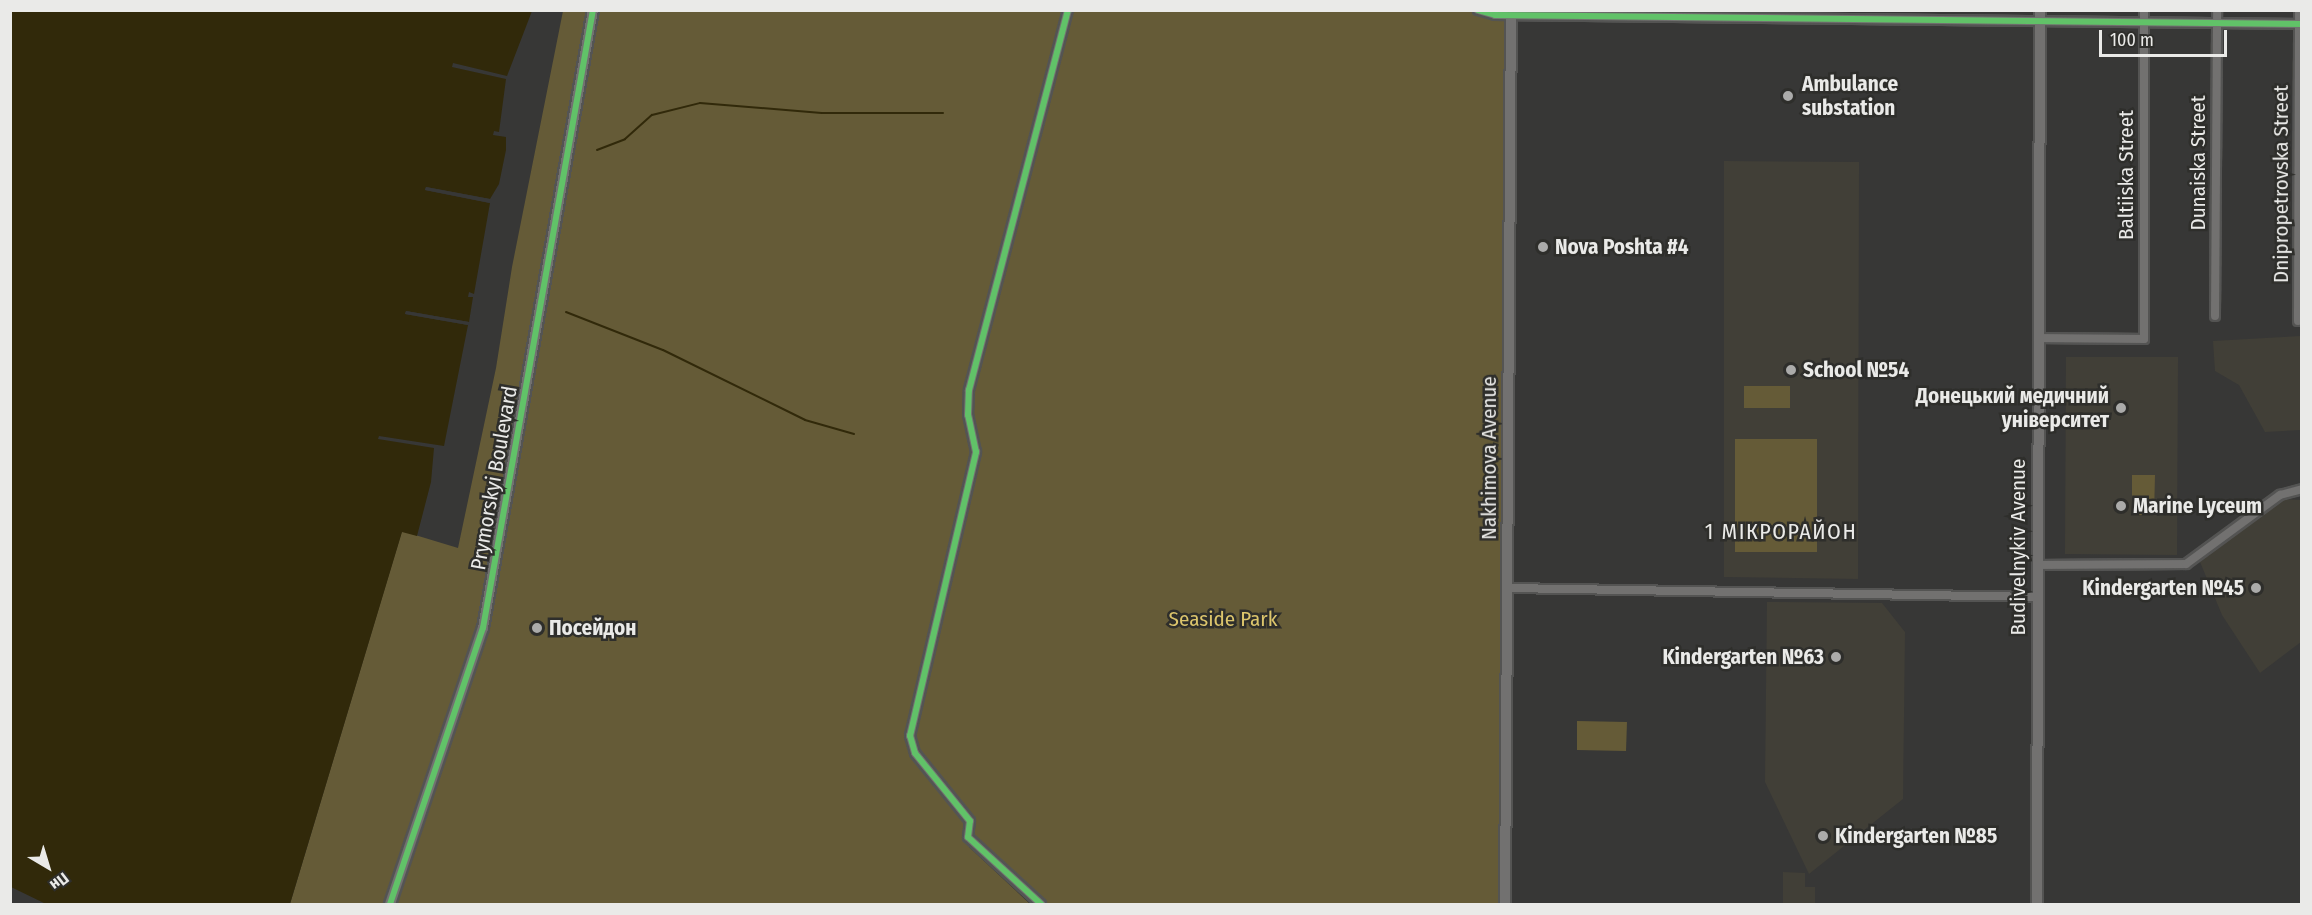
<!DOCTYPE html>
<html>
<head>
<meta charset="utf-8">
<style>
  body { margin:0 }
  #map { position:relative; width:2312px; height:915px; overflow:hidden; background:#373736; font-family:"Fira Sans Condensed",sans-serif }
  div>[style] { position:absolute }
  .built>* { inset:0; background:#413f37 }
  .green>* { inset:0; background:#655b37 }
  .water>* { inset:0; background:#31290a }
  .pier>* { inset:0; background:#373736 }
  .stream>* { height:2px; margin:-1px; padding:0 1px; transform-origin:1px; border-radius:1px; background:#31290a }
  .roads { filter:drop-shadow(2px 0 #545453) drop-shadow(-2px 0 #545453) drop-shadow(0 2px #545453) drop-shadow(0 -2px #545453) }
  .minor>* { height:8px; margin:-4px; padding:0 4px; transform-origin:4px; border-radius:4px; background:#727170 }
  .tertiary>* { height:10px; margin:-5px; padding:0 5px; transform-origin:5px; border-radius:5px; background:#727170 }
  .secondary>* { height:10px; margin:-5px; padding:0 5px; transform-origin:5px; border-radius:5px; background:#727170 }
  .cycleway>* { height:6px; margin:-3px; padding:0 3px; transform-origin:3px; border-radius:3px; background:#61c268 }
  .dots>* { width:16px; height:16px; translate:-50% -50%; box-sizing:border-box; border:3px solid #2e2e2b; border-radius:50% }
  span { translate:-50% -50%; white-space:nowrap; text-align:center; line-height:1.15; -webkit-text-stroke:5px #2e2e2b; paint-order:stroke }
  .poi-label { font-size:21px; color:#eaeae8; font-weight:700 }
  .left { translate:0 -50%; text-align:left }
  .right { translate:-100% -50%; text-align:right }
  .street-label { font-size:21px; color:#eaeae8 }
  .park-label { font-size:21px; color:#dcc56c }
  .neighbourhood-label { font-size:22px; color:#eaeae8; letter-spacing:1.5px }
  .frame { position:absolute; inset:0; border:12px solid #eaeae8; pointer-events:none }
  .north { position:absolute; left:18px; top:837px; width:60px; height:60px; -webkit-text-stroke:4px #2e2e2b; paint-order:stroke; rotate:142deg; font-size:16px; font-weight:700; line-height:24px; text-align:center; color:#eaeae8 }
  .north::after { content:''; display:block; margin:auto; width:21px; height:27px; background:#eaeae8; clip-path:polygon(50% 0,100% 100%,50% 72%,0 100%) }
  .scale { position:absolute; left:2099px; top:30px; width:128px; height:27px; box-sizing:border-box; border:3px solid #eaeae8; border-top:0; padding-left:8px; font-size:18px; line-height:21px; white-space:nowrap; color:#eaeae8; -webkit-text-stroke:4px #2e2e2b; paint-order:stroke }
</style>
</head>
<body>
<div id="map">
  <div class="built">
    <div style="clip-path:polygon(1724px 161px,1859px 162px,1858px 579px,1724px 577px)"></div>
    <div style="clip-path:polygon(2301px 336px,2301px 430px,2265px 432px,2239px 385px,2215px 371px,2213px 341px)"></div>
    <div style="clip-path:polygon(2066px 357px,2178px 357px,2177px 555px,2065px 554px)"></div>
    <div style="clip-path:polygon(2282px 499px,2301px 500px,2301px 642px,2260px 673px,2222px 615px,2200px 562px)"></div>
    <div style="clip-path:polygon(1767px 602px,1882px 603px,1905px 632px,1903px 799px,1809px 874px,1765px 782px)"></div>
    <div style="clip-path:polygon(1783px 872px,1805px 873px,1805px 887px,1815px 887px,1815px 904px,1783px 904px)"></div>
  </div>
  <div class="green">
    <div style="clip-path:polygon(563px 11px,589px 11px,478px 627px,384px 904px,290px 904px,402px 531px,458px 548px,496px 368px,512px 267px)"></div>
    <div style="clip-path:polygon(599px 11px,1510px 11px,1502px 904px,1041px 904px,971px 840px,969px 847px,1030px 904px,396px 904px,488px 631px)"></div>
    <div style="clip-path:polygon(1744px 386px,1790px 386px,1790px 408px,1744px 408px)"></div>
    <div style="clip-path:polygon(1735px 439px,1817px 439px,1817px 552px,1735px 552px)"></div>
    <div style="clip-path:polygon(2132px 475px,2155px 475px,2154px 515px,2132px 515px)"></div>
    <div style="clip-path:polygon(1577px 721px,1627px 722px,1626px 751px,1577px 750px)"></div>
  </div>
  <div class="water">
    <div style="clip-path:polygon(10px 11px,532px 11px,507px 76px,453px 63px,452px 67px,506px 79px,499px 132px,494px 131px,493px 135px,506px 137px,506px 150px,499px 184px,490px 199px,426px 187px,425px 190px,490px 203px,474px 294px,469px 292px,468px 297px,473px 297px,469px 322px,406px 311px,405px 314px,468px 325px,444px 446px,379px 436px,378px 439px,434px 448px,431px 482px,417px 536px,402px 532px,290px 904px,46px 904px,11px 887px)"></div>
  </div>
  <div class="pier">
    <div style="clip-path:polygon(426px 187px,490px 199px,490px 203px,425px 190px)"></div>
    <div style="clip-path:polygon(406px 311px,469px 322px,468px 325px,405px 314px)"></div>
  </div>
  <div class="stream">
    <div style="left:597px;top:150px;width:30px;rotate:-21deg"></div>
    <div style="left:625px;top:139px;width:36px;rotate:-42deg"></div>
    <div style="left:652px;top:115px;width:49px;rotate:-14deg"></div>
    <div style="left:700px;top:103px;width:122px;rotate:4.7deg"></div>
    <div style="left:822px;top:113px;width:121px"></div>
    <div style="left:566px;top:312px;width:104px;rotate:21.4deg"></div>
    <div style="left:663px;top:350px;width:158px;rotate:26.2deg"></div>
    <div style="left:805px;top:420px;width:51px;rotate:15.9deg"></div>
  </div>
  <div class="roads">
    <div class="minor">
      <div style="left:1478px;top:10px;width:18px;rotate:16deg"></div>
      <div style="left:1495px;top:15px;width:807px;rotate:0.64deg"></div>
      <div style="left:2215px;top:316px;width:306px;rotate:-89.6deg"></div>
      <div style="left:2298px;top:321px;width:311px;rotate:-89.8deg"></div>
      <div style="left:2038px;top:338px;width:106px;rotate:0.5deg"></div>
      <div style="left:2144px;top:339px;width:329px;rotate:-90deg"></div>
      <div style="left:2037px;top:565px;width:149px;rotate:-0.4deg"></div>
      <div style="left:2186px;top:564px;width:117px;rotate:-36.3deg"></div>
      <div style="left:2280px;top:495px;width:23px;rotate:-15deg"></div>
      <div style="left:1508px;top:588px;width:529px;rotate:0.97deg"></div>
      <div style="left:1041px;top:904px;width:99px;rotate:-137.5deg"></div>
      <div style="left:968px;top:837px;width:16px;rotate:-83deg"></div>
      <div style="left:970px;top:821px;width:87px;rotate:-129deg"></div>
      <div style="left:915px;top:753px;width:18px;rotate:-106deg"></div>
      <div style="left:910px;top:736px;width:292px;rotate:-76.9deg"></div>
      <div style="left:976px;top:452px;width:38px;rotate:-102deg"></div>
      <div style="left:968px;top:415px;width:25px;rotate:-88deg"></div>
      <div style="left:969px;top:390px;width:393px;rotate:-75.4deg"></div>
    </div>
    <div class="tertiary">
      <div style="left:390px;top:904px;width:291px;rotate:-71.4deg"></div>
      <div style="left:483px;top:628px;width:628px;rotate:-79.91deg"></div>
    </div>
    <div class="secondary">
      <div style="left:1505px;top:904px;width:894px;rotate:-89.62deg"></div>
      <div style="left:2037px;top:904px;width:894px;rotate:-89.81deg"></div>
    </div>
  </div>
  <div class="cycleway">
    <div style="left:1478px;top:10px;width:18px;rotate:16deg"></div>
    <div style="left:1495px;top:15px;width:807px;rotate:0.64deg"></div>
    <div style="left:390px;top:904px;width:291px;rotate:-71.4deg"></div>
    <div style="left:483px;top:628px;width:628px;rotate:-79.91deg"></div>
    <div style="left:1041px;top:904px;width:99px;rotate:-137.5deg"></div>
    <div style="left:968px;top:837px;width:16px;rotate:-83deg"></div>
    <div style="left:970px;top:821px;width:87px;rotate:-129deg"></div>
    <div style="left:915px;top:753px;width:18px;rotate:-106deg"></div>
    <div style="left:910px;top:736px;width:292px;rotate:-76.9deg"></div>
    <div style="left:976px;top:452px;width:38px;rotate:-102deg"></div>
    <div style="left:968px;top:415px;width:25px;rotate:-88deg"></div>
    <div style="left:969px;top:390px;width:393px;rotate:-75.4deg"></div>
  </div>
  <div class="dots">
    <div style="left:1788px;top:96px;background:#ababaa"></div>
    <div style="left:1543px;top:247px;background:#ababaa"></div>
    <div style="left:1791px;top:370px;background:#ababaa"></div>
    <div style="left:2121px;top:408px;background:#ababaa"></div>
    <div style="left:2121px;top:506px;background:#ababaa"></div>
    <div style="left:2256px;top:588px;background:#ababaa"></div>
    <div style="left:537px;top:628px;background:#ababaa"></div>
    <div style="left:1836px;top:657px;background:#ababaa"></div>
    <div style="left:1823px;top:836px;background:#ababaa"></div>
  </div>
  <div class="poi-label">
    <span class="left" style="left:1802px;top:96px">Ambulance<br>substation</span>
    <span class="left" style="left:1555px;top:247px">Nova Poshta #4</span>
    <span class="left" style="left:1803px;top:370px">School №54</span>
    <span class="right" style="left:2109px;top:408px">Донецький медичний<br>університет</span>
    <span class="left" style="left:2133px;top:506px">Marine Lyceum</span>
    <span class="right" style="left:2244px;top:588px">Kindergarten №45</span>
    <span class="left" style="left:549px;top:628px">Посейдон</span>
    <span class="right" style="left:1824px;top:657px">Kindergarten №63</span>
    <span class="left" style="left:1835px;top:836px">Kindergarten №85</span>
  </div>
  <div class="street-label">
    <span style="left:2198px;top:163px;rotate:-90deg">Dunaiska Street</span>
    <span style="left:2126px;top:175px;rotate:-90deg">Baltiiska Street</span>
    <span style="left:2281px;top:184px;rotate:-90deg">Dnipropetrovska Street</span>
    <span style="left:1489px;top:458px;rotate:-90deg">Nakhimova Avenue</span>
    <span style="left:494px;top:478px;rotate:-80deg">Prymorskyi Boulevard</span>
    <span style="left:2018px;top:547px;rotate:-90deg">Budivelnykiv Avenue</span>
  </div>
  <div class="park-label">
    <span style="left:1223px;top:619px">Seaside Park</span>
  </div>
  <div class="neighbourhood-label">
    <span style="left:1781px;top:532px">1 МІКРОРАЙОН</span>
  </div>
  <div class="frame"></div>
  <div class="north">Пн</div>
  <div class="scale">100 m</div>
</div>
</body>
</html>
